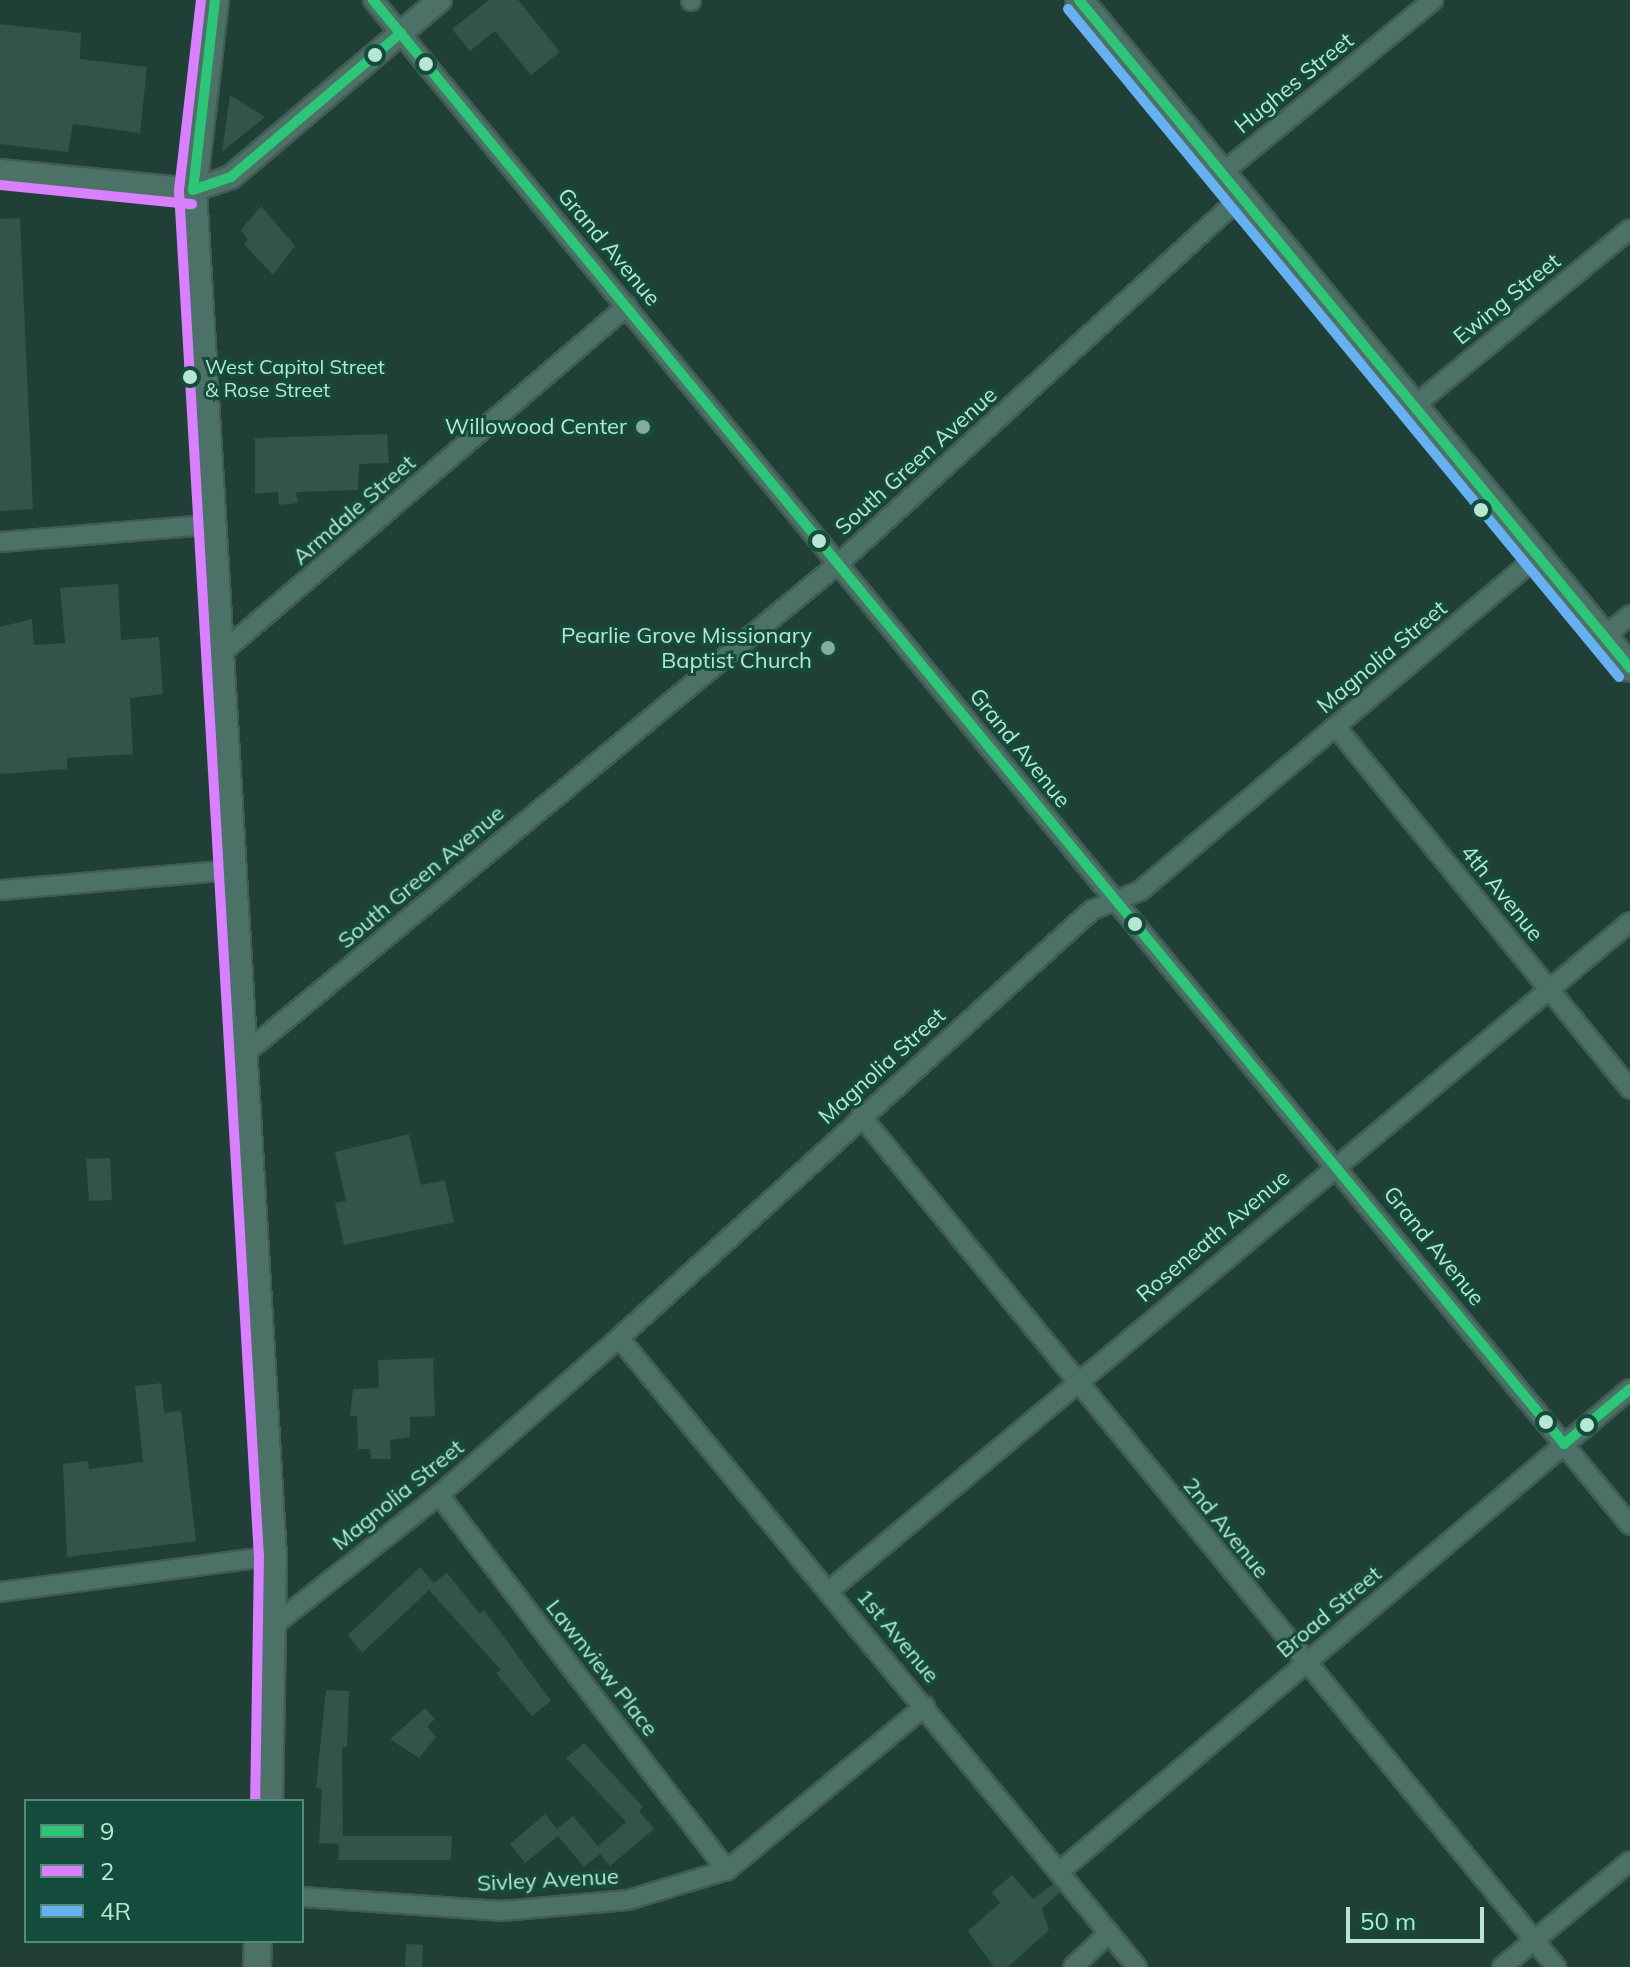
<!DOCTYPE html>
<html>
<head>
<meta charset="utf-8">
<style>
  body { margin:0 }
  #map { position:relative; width:1630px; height:1967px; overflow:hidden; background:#203f36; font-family:Mulish,sans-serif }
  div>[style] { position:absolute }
  .building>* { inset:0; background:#33544a }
  .roads { filter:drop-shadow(2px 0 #415c53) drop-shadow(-2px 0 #415c53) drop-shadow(0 2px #415c53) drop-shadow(0 -2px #415c53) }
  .minor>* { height:18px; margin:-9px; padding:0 9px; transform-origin:9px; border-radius:9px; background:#4c7166 }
  .tertiary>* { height:22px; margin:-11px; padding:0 11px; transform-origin:11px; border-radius:11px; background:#4c7166 }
  .secondary>* { height:26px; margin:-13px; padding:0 13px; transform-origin:13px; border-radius:13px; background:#4c7166 }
  .bus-1>* { height:10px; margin:-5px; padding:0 5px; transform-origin:5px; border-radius:5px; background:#2dc577 }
  .bus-2>* { height:10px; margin:-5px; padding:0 5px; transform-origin:5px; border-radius:5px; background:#d880ff }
  .bus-3>* { height:10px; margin:-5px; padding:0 5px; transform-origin:5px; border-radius:5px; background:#66b1f2 }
  .dots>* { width:22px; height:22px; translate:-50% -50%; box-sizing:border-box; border:4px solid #134c3c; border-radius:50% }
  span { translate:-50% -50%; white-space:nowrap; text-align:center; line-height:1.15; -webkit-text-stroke:6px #134c3c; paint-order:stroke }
  .bus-label { font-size:20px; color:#b8e6d4 }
  .left { translate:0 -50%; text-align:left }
  .street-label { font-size:22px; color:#b8e6d4 }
  .poi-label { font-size:22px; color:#b8e6d4 }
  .right { translate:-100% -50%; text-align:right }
  .legend { position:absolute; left:24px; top:1799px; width:280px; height:144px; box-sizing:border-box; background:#134c3c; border:2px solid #558a79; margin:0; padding:10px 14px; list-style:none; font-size:24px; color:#b8e6d4 }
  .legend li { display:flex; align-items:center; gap:16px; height:40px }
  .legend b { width:40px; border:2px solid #558a79 }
  .scale { position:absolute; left:1346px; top:1907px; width:138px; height:36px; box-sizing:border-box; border:4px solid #b8e6d4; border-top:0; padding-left:10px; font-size:24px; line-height:28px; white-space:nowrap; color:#b8e6d4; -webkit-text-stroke:6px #134c3c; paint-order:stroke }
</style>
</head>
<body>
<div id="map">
  <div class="building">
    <div style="clip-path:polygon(489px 0,518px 0,560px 52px,531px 75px,495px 31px,470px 51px,452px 29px)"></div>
    <div style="clip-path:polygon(0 24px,81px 33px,80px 59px,147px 67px,140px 133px,73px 124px,68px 152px,0 144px)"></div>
    <div style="clip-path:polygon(230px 95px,265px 117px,222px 152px)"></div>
    <div style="clip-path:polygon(261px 206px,295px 246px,273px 275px,244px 244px,248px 240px,241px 230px)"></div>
    <div style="clip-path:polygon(20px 218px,33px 509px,0 511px,0 219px)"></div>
    <div style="clip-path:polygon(387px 434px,389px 463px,359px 464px,358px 490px,296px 492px,298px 503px,279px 505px,278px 492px,255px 494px,255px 438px)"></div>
    <div style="clip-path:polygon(118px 584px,121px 640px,159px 637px,163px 694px,130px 698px,133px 754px,67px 758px,67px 769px,0 774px,0 627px,32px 619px,34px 645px,65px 643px,60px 588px)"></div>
    <div style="clip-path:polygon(409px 1134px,421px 1185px,445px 1180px,454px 1222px,344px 1245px,335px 1203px,346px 1201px,335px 1152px)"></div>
    <div style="clip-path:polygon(110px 1158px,112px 1200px,89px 1201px,86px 1159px)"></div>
    <div style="clip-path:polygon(433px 1358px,435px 1416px,410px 1417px,410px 1437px,390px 1440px,391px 1459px,371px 1459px,370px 1449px,358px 1449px,357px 1416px,350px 1416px,353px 1389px,379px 1388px,378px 1360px)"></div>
    <div style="clip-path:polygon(161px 1383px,164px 1413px,181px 1411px,196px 1541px,67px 1557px,63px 1464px,88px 1461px,89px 1469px,143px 1462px,135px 1386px)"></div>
    <div style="clip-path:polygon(420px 1567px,434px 1583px,447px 1573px,480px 1614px,484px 1610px,551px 1701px,532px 1716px,496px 1673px,501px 1670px,429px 1590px,362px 1653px,348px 1635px)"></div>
    <div style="clip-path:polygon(326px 1690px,349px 1691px,347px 1747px,342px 1747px,343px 1836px,452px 1836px,451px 1860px,338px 1860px,339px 1844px,319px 1843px,322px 1789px,316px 1788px)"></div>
    <div style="clip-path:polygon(425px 1708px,435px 1719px,427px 1726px,436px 1737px,419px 1758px,390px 1739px)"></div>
    <div style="clip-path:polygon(584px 1743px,643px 1807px,639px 1811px,654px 1829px,610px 1866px,600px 1854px,584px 1867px,558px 1836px,525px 1863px,510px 1844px,545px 1814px,557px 1829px,573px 1816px,598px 1846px,626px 1822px,566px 1758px)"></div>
    <div style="clip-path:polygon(1012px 1875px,1033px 1899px,1053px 1884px,1060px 1892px,1042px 1909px,1049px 1930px,1008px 1967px,994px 1967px,968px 1931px,1000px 1903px,992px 1892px)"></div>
    <div style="clip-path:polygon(406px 1944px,423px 1945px,422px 1967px,405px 1967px)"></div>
  </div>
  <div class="roads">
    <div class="minor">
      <div style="left:373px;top:0;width:1976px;rotate:50.5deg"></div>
      <div style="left:691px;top:0;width:1px;rotate:90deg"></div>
      <div style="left:1222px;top:173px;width:273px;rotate:-39.3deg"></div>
      <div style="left:1414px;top:406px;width:279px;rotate:-39.3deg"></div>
      <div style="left:0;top:542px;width:210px;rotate:-4.7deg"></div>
      <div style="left:1604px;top:637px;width:34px;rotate:-40deg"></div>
      <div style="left:219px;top:655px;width:537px;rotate:-40.54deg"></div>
      <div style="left:1336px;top:727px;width:466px;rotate:50.9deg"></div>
      <div style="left:0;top:890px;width:233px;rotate:-4.9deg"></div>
      <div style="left:243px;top:1055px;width:771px;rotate:-39.53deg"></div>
      <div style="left:838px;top:564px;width:545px;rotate:-42.32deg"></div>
      <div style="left:861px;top:1116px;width:1099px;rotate:50.76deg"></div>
      <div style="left:619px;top:1338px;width:815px;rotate:50.53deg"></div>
      <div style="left:439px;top:1495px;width:473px;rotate:52.5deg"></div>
      <div style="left:830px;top:1590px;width:1042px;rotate:-39.86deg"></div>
      <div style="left:0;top:1592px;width:275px;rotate:-7.5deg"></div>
      <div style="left:270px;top:1628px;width:215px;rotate:-38.2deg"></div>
      <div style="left:439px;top:1495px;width:239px;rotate:-41.1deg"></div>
      <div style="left:619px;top:1338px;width:638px;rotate:-42.14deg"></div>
      <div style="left:1092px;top:910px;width:52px;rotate:-21.6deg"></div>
      <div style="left:1140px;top:891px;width:520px;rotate:-40.09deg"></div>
      <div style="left:1059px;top:1872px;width:748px;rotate:-40.23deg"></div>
      <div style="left:302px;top:1897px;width:199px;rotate:4deg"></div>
      <div style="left:501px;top:1911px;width:127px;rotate:-5deg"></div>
      <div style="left:628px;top:1900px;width:103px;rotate:-16.9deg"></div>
      <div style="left:727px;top:1870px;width:257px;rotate:-39.6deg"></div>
      <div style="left:1073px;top:1967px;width:50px;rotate:-43.4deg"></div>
      <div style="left:1502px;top:1967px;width:166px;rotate:-39.6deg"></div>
    </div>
    <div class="tertiary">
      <div style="left:0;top:171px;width:194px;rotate:5.6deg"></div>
      <div style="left:193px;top:190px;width:40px;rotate:-18.9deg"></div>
      <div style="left:231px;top:177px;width:274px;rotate:-40.3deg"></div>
    </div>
    <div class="secondary">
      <div style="left:215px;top:0;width:191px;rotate:96.6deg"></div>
      <div style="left:193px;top:190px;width:1368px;rotate:86.65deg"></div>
      <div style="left:273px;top:1556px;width:245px;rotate:90.9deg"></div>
      <div style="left:1079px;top:0;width:866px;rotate:50.48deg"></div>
      <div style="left:257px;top:1967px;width:26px;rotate:-88deg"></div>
    </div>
  </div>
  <div class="bus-1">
    <div style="left:215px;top:0;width:191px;rotate:96.6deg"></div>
    <div style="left:193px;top:190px;width:40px;rotate:-18.9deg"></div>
    <div style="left:231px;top:177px;width:223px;rotate:-40.3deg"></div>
    <div style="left:373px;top:0;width:1872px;rotate:50.48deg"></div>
    <div style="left:1564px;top:1444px;width:86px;rotate:-39.8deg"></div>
    <div style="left:1079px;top:0;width:866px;rotate:50.48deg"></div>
  </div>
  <div class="bus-2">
    <div style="left:201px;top:0;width:192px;rotate:96.6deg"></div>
    <div style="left:179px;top:191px;width:1367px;rotate:86.65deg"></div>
    <div style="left:259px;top:1556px;width:245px;rotate:90.9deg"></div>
    <div style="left:0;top:185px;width:193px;rotate:5.7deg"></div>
  </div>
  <div class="bus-3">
    <div style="left:1068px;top:9px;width:866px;rotate:50.48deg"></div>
  </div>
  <div class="dots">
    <div style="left:375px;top:55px;background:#b8e6d4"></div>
    <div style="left:426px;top:64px;background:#b8e6d4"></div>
    <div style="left:190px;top:377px;background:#b8e6d4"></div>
    <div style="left:643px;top:427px;background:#83ac9d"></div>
    <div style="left:1481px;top:510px;background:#b8e6d4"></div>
    <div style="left:819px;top:541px;background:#b8e6d4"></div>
    <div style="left:828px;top:648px;background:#83ac9d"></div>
    <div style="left:1135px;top:924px;background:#b8e6d4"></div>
    <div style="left:1546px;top:1422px;background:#b8e6d4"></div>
    <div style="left:1587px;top:1425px;background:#b8e6d4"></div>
  </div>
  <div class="bus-label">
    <span class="left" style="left:205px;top:378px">West Capitol Street<br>&amp; Rose Street</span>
  </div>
  <div class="street-label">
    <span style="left:1294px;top:83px;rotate:-39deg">Hughes Street</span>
    <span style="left:609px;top:247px;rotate:50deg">Grand Avenue</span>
    <span style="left:1507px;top:299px;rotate:-39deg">Ewing Street</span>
    <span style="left:916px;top:461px;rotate:-42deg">South Green Avenue</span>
    <span style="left:354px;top:510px;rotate:-41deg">Armdale Street</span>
    <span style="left:1382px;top:657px;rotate:-40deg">Magnolia Street</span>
    <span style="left:1020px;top:748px;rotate:51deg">Grand Avenue</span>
    <span style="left:421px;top:877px;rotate:-40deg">South Green Avenue</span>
    <span style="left:1502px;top:893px;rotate:51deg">4th Avenue</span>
    <span style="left:882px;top:1066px;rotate:-42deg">Magnolia Street</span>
    <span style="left:1213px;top:1236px;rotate:-40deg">Roseneath Avenue</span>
    <span style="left:1434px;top:1246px;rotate:51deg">Grand Avenue</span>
    <span style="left:398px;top:1495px;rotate:-39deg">Magnolia Street</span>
    <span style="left:1226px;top:1528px;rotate:51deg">2nd Avenue</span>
    <span style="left:1329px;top:1612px;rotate:-40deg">Broad Street</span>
    <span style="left:898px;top:1636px;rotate:50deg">1st Avenue</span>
    <span style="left:602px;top:1668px;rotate:52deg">Lawnview Place</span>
    <span style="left:548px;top:1880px;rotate:-3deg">Sivley Avenue</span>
  </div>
  <div class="poi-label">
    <span class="right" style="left:627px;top:427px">Willowood Center</span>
    <span class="right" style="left:812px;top:648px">Pearlie Grove Missionary<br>Baptist Church</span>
  </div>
  <ul class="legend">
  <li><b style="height:10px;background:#2dc577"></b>9</li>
  <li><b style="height:10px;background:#d880ff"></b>2</li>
  <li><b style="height:10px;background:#66b1f2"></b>4R</li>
  </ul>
  <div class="scale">50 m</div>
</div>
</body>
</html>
